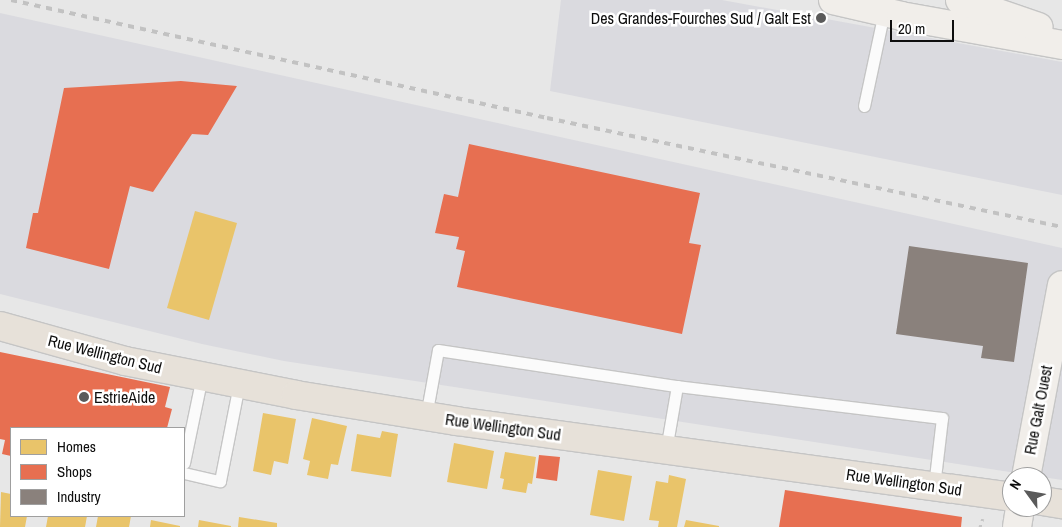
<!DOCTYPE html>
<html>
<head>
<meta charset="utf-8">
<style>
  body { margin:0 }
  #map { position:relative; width:1062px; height:527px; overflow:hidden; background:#e7e7e7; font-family:"Archivo Narrow",sans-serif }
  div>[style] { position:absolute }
  .built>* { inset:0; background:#dadadf }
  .homes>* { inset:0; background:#e9c46a }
  .shops>* { inset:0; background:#e76f51 }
  .industry>* { inset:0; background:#8a817c }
  .path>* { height:3px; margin-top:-1.5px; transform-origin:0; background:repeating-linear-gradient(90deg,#c5c5c5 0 2.5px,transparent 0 6.5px) }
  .roads { filter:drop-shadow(1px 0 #c5c5c5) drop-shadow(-1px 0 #c5c5c5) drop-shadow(0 1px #c5c5c5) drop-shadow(0 -1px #c5c5c5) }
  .lane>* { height:11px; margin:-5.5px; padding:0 5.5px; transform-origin:5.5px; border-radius:5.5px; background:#fbfbfb }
  .secondary>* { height:28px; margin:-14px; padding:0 14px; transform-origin:14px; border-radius:14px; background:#f1eeea }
  .primary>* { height:28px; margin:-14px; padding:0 14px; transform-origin:14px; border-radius:14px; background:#e7e1d9 }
  .rail>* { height:4px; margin-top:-2px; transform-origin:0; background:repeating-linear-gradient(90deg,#c2c2c2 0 6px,transparent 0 12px) }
  .dots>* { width:14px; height:14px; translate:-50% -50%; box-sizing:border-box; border:2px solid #fff; border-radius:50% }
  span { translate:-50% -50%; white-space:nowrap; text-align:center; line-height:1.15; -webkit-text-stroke:5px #fff; paint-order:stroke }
  .poi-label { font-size:16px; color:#0e0e0e }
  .right { translate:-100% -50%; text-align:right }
  .left { translate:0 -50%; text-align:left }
  .street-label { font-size:16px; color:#0e0e0e }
  .legend { position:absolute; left:10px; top:427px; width:175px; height:90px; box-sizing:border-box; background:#fff; border:1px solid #9f9f9f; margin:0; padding:6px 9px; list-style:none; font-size:15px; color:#0e0e0e }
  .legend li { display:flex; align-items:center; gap:10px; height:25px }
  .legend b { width:25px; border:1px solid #9f9f9f }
  .north { position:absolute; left:1002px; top:467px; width:50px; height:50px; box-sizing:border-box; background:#fff; border:1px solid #9f9f9f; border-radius:50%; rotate:302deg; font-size:14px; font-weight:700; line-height:20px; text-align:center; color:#0e0e0e }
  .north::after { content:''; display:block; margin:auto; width:18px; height:22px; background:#5a5a5a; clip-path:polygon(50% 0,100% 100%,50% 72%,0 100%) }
  .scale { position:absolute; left:890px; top:20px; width:64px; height:22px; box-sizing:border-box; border:2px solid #0e0e0e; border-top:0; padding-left:6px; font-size:15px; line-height:18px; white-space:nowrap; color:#0e0e0e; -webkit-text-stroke:4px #fff; paint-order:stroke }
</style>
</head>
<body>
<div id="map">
  <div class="built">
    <div style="clip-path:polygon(561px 0,722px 0,1062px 62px,1062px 195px,550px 91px)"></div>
    <div style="clip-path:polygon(0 13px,1062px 248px,1062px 480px,284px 361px,202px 344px,0 294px)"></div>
  </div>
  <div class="homes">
    <div style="clip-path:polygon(195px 211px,237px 223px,209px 320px,167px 308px)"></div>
    <div style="clip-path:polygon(263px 413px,296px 419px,288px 464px,274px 461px,271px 475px,253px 471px)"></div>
    <div style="clip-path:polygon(312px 418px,347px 426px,338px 465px,331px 464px,328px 479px,307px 475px,310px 461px,303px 459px)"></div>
    <div style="clip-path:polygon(382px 431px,398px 434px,391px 477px,351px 471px,357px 434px,380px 438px)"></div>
    <div style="clip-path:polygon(454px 443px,494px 451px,487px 489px,447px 482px)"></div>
    <div style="clip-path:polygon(505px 452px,536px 457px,532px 484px,528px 483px,526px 493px,502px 489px,504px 479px,500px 478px)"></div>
    <div style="clip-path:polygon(598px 470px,632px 476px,624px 521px,590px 515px)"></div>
    <div style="clip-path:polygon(669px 475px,686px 479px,677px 527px,658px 527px,659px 521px,649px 520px,656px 481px,668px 483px)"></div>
    <div style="clip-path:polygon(1px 492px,11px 494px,11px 516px,27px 516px,25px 527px,0 527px)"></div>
    <div style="clip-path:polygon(48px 516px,87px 516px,85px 527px,46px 527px)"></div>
    <div style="clip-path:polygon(98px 516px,131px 516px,129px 527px,96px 527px)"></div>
    <div style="clip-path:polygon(239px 517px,277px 523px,277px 527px,238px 527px)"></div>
    <div style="clip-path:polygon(151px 520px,180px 526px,180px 527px,150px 527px)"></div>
    <div style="clip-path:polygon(199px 520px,231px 526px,231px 527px,198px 527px)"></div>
    <div style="clip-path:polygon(686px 520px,719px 526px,719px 527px,684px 527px)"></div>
  </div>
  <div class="shops">
    <div style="clip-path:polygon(181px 81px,237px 86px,208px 135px,192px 134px,153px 192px,130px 186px,109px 269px,26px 248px,33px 213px,38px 213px,64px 88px)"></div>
    <div style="clip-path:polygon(469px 144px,700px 193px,689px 243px,701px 245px,682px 334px,457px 287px,465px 251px,456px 249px,459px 237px,435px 233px,444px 194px,458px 197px)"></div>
    <div style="clip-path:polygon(0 352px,170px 387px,165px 407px,172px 409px,167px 428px,11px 428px,11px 456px,2px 454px,5px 440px,0 439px)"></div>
    <div style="clip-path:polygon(539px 455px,560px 457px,557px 481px,536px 478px)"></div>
    <div style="clip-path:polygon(785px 490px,962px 517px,961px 527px,779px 527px)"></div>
  </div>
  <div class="industry">
    <div style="clip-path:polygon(909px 246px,1028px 263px,1014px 362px,981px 358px,983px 346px,896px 334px)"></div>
  </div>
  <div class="path">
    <div style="left:980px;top:527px;width:9px;rotate:-72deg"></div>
  </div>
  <div class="roads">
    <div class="lane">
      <div style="left:864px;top:106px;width:96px;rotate:-78deg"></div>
      <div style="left:677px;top:386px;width:267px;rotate:6.9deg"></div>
      <div style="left:942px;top:418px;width:68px;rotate:96.7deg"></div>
      <div style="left:426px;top:416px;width:67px;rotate:-79.7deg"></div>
      <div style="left:438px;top:350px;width:242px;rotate:8.6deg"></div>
      <div style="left:677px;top:386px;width:65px;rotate:99.8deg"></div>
      <div style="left:184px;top:463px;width:89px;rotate:-78.3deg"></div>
      <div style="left:184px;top:473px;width:37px;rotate:13deg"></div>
      <div style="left:220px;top:481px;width:99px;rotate:-78.9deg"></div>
    </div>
    <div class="secondary">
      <div style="left:833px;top:0;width:70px;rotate:13.2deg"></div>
      <div style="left:901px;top:16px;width:164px;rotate:10.2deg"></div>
      <div style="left:960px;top:0;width:83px;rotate:18.9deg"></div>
      <div style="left:1026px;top:477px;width:195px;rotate:-79.4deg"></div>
      <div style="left:1017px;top:527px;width:20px;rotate:-81deg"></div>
    </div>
    <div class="primary">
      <div style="left:0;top:326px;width:130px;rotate:15.6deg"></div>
      <div style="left:125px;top:361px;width:174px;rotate:11.2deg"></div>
      <div style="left:296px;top:395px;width:162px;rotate:9.2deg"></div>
      <div style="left:456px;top:421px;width:561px;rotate:7.78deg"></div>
      <div style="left:1042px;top:501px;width:20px;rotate:9deg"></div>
    </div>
  </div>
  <div class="rail">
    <div style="left:11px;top:0;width:549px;rotate:12.42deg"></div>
    <div style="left:547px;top:118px;width:526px;rotate:11.95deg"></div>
  </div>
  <div class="dots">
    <div style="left:821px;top:18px;background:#5a5a5a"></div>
    <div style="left:84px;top:397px;background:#5a5a5a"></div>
  </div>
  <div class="poi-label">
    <span class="right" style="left:811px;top:18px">Des Grandes-Fourches Sud / Galt Est</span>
    <span class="left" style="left:94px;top:397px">EstrieAide</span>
  </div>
  <div class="street-label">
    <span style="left:105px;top:354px;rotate:14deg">Rue Wellington Sud</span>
    <span style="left:1038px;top:410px;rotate:-79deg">Rue Galt Ouest</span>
    <span style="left:503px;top:427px;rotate:8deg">Rue Wellington Sud</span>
    <span style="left:904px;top:482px;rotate:8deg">Rue Wellington Sud</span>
  </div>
  <ul class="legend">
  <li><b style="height:14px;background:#e9c46a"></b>Homes</li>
  <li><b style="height:14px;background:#e76f51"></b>Shops</li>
  <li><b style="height:14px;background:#8a817c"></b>Industry</li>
  </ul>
  <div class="north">N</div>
  <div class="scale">20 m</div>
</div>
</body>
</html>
